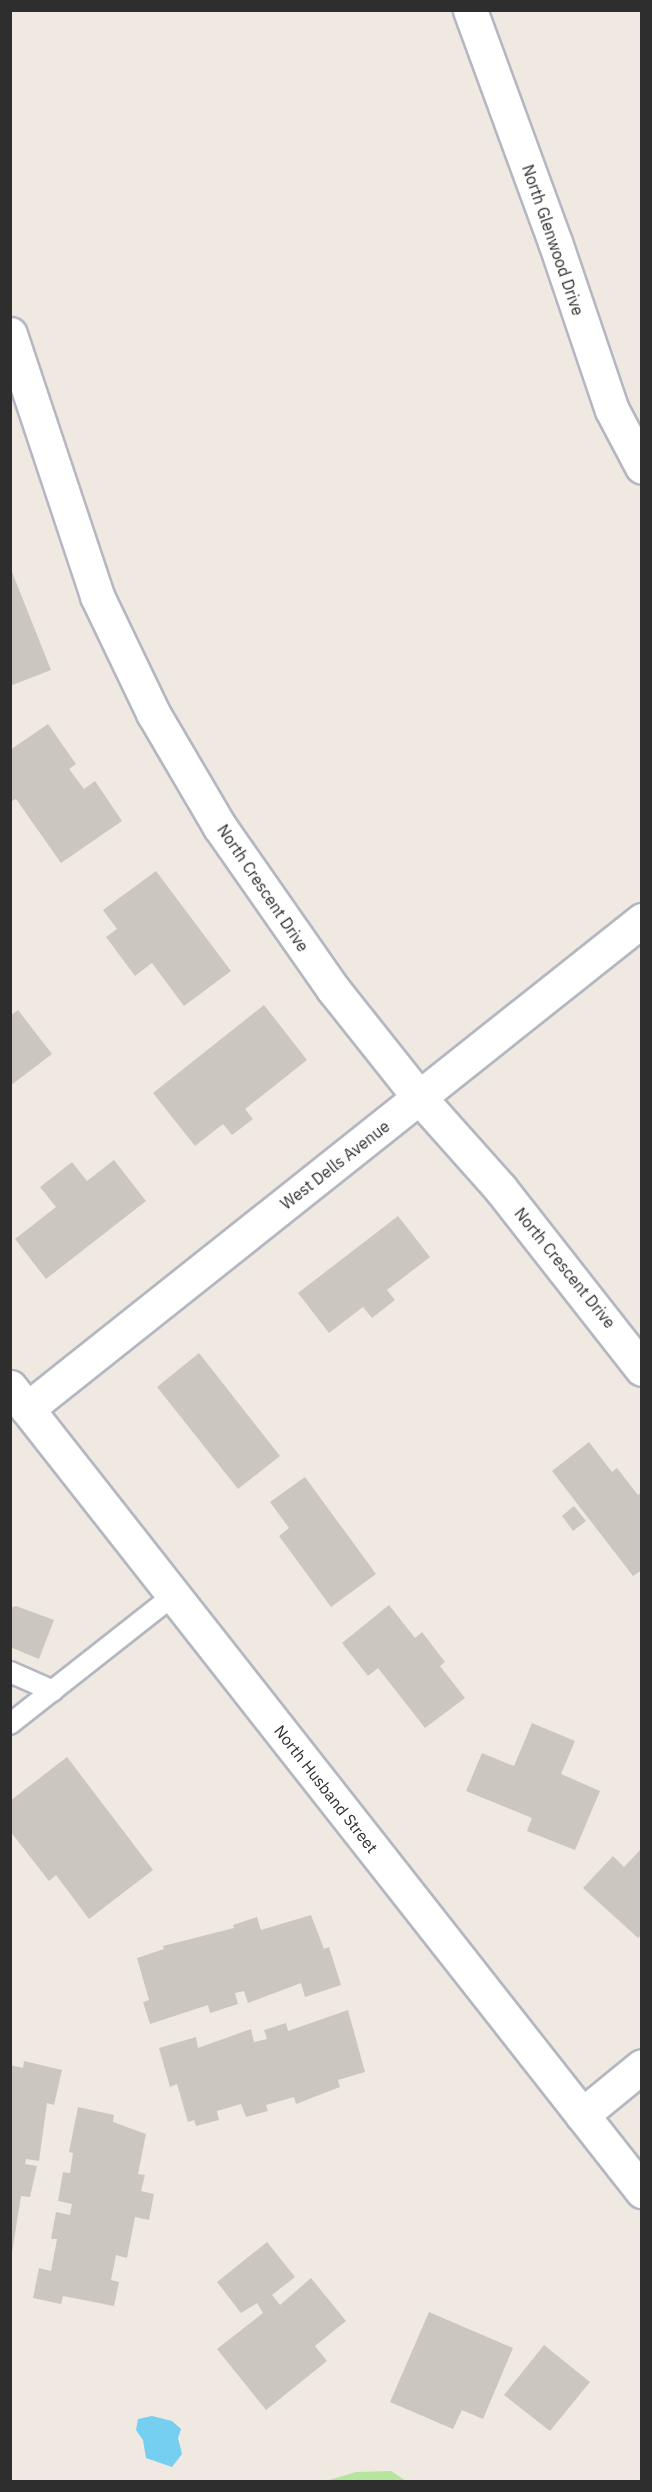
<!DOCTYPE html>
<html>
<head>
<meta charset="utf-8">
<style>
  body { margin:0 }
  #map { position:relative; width:652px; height:2492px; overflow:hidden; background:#efe9e1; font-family:"IBM Plex Sans",sans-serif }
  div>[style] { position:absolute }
  .green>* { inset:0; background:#b6e59e }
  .water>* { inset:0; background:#75cff0 }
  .building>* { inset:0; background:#cbc7bf }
  .roads { filter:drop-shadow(2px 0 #b4b7c1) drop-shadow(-2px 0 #b4b7c1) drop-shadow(0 2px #b4b7c1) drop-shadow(0 -2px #b4b7c1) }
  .lane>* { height:20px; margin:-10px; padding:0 10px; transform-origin:10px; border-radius:10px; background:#fff }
  .street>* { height:33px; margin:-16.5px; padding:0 16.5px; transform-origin:16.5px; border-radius:16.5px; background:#fff }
  .secondary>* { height:33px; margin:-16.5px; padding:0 16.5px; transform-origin:16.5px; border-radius:16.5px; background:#fff }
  span { translate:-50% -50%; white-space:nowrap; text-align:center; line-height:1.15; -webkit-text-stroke:4.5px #fff; paint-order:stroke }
  .street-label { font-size:16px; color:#2e2e2e }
  .frame { position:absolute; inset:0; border:12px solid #2e2e2e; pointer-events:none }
</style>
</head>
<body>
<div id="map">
  <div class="green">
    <div style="clip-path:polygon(391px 2471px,406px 2481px,326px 2481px,356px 2472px)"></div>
  </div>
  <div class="water">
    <div style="clip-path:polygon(152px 2416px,172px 2421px,181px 2429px,178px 2438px,182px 2454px,172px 2467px,146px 2458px,143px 2440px,136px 2430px,138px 2419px)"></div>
  </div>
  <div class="building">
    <div style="clip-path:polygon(10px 567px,51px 670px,10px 686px)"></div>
    <div style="clip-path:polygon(48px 724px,76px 764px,69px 769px,84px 789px,95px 781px,122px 821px,61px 863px,16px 799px,10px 802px,10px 750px)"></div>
    <div style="clip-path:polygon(156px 871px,231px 971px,184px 1006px,152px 963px,135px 976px,106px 937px,117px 929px,103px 910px)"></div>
    <div style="clip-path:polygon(264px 1005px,307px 1060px,245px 1109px,253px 1119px,232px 1135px,223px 1124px,195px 1146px,153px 1093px)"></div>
    <div style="clip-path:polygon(18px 1010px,52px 1054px,10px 1086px,10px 1016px)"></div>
    <div style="clip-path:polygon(114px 1160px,146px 1201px,46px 1279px,15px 1239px,56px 1207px,40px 1187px,72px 1162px,87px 1181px)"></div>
    <div style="clip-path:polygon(398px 1216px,430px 1257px,387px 1290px,395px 1300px,372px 1318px,363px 1307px,329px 1333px,298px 1293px)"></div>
    <div style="clip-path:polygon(199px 1353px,280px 1456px,238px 1489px,157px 1387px)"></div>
    <div style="clip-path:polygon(589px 1442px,612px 1472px,617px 1468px,638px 1495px,642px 1492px,642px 1570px,633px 1576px,552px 1471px)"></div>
    <div style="clip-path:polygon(305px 1477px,376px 1574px,331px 1607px,279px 1536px,289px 1528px,270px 1502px)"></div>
    <div style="clip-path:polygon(574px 1506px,586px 1521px,573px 1531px,562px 1516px)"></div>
    <div style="clip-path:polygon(389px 1605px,415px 1638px,422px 1632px,445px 1662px,440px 1666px,465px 1698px,425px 1728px,378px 1668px,368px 1676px,342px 1643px)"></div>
    <div style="clip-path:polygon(16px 1606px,54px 1620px,39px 1659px,10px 1647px,10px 1608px)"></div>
    <div style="clip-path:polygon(532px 1723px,575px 1741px,561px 1774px,600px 1791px,575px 1850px,527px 1831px,532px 1818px,466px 1791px,482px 1753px,514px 1766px)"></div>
    <div style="clip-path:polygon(67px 1757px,153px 1870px,89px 1919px,56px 1875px,49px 1881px,10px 1831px,10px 1801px)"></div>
    <div style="clip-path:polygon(642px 1848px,642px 1934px,638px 1938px,583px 1888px,613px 1856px,624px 1867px)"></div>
    <div style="clip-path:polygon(311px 1915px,324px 1949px,329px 1947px,341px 1985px,305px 1997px,301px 1983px,248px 2003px,244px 1991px,235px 1993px,238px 2004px,210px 2013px,208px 2005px,150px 2024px,143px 2002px,149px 2000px,137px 1958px,164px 1949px,163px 1946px,234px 1928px,233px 1925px,257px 1917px,261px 1930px)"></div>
    <div style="clip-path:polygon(348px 2010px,365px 2072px,338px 2080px,340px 2087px,296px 2104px,294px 2097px,266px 2105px,268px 2111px,246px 2117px,241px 2104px,217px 2111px,219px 2120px,196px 2126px,194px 2120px,188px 2122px,177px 2084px,170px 2087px,159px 2048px,196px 2037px,198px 2048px,251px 2029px,254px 2042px,267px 2039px,264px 2030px,286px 2023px,288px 2031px)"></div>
    <div style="clip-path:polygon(24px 2061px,62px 2070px,54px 2105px,47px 2103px,39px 2161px,26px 2159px,25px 2164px,37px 2166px,30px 2197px,21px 2196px,11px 2259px,10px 2065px,23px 2068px)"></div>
    <div style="clip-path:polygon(78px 2107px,114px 2115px,113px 2122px,146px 2134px,138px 2174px,145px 2175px,141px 2191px,154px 2194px,149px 2220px,135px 2217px,127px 2258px,116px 2255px,111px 2280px,119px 2282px,114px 2306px,63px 2296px,61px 2304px,33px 2298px,39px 2268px,51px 2271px,57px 2239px,51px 2239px,56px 2212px,70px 2215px,72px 2204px,58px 2201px,63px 2172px,70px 2173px,73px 2153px,69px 2152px)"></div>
    <div style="clip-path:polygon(267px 2242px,295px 2277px,272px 2295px,280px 2305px,311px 2278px,346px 2321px,315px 2346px,327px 2361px,266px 2410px,217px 2349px,263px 2313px,257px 2303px,241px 2313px,217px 2282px)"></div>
    <div style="clip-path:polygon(429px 2312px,513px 2348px,483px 2419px,462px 2410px,453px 2429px,390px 2402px)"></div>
    <div style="clip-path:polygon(544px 2345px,590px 2382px,550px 2431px,504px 2395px)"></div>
  </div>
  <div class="roads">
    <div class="lane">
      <div style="left:10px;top:1672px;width:47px;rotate:23.8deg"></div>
      <div style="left:10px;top:1724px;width:209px;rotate:-38.2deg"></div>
    </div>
    <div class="street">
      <div style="left:470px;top:10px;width:247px;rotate:69.9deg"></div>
      <div style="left:555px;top:242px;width:177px;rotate:71.3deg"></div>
      <div style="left:612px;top:410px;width:64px;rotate:62.2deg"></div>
      <div style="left:10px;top:334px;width:276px;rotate:71.6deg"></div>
      <div style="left:97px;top:596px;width:130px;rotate:64.4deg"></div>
      <div style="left:153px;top:713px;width:132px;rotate:59.6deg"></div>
      <div style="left:220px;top:827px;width:198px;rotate:55.1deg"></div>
      <div style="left:333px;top:989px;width:138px;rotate:51.5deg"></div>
      <div style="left:419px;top:1097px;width:122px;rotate:48.3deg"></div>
      <div style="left:500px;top:1188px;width:230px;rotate:51.9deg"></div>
      <div style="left:27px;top:1409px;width:786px;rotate:-38.49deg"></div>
      <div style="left:582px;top:2115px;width:77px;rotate:-39.2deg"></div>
    </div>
    <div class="secondary">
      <div style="left:10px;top:1387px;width:1023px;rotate:51.83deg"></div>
    </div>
  </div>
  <div class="street-label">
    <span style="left:553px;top:240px;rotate:71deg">North Glenwood Drive</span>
    <span style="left:263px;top:888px;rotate:56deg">North Crescent Drive</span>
    <span style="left:335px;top:1165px;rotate:-38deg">West Dells Avenue</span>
    <span style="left:565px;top:1268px;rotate:51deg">North Crescent Drive</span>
    <span style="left:326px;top:1789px;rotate:52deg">North Husband Street</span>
  </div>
  <div class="frame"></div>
</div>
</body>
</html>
